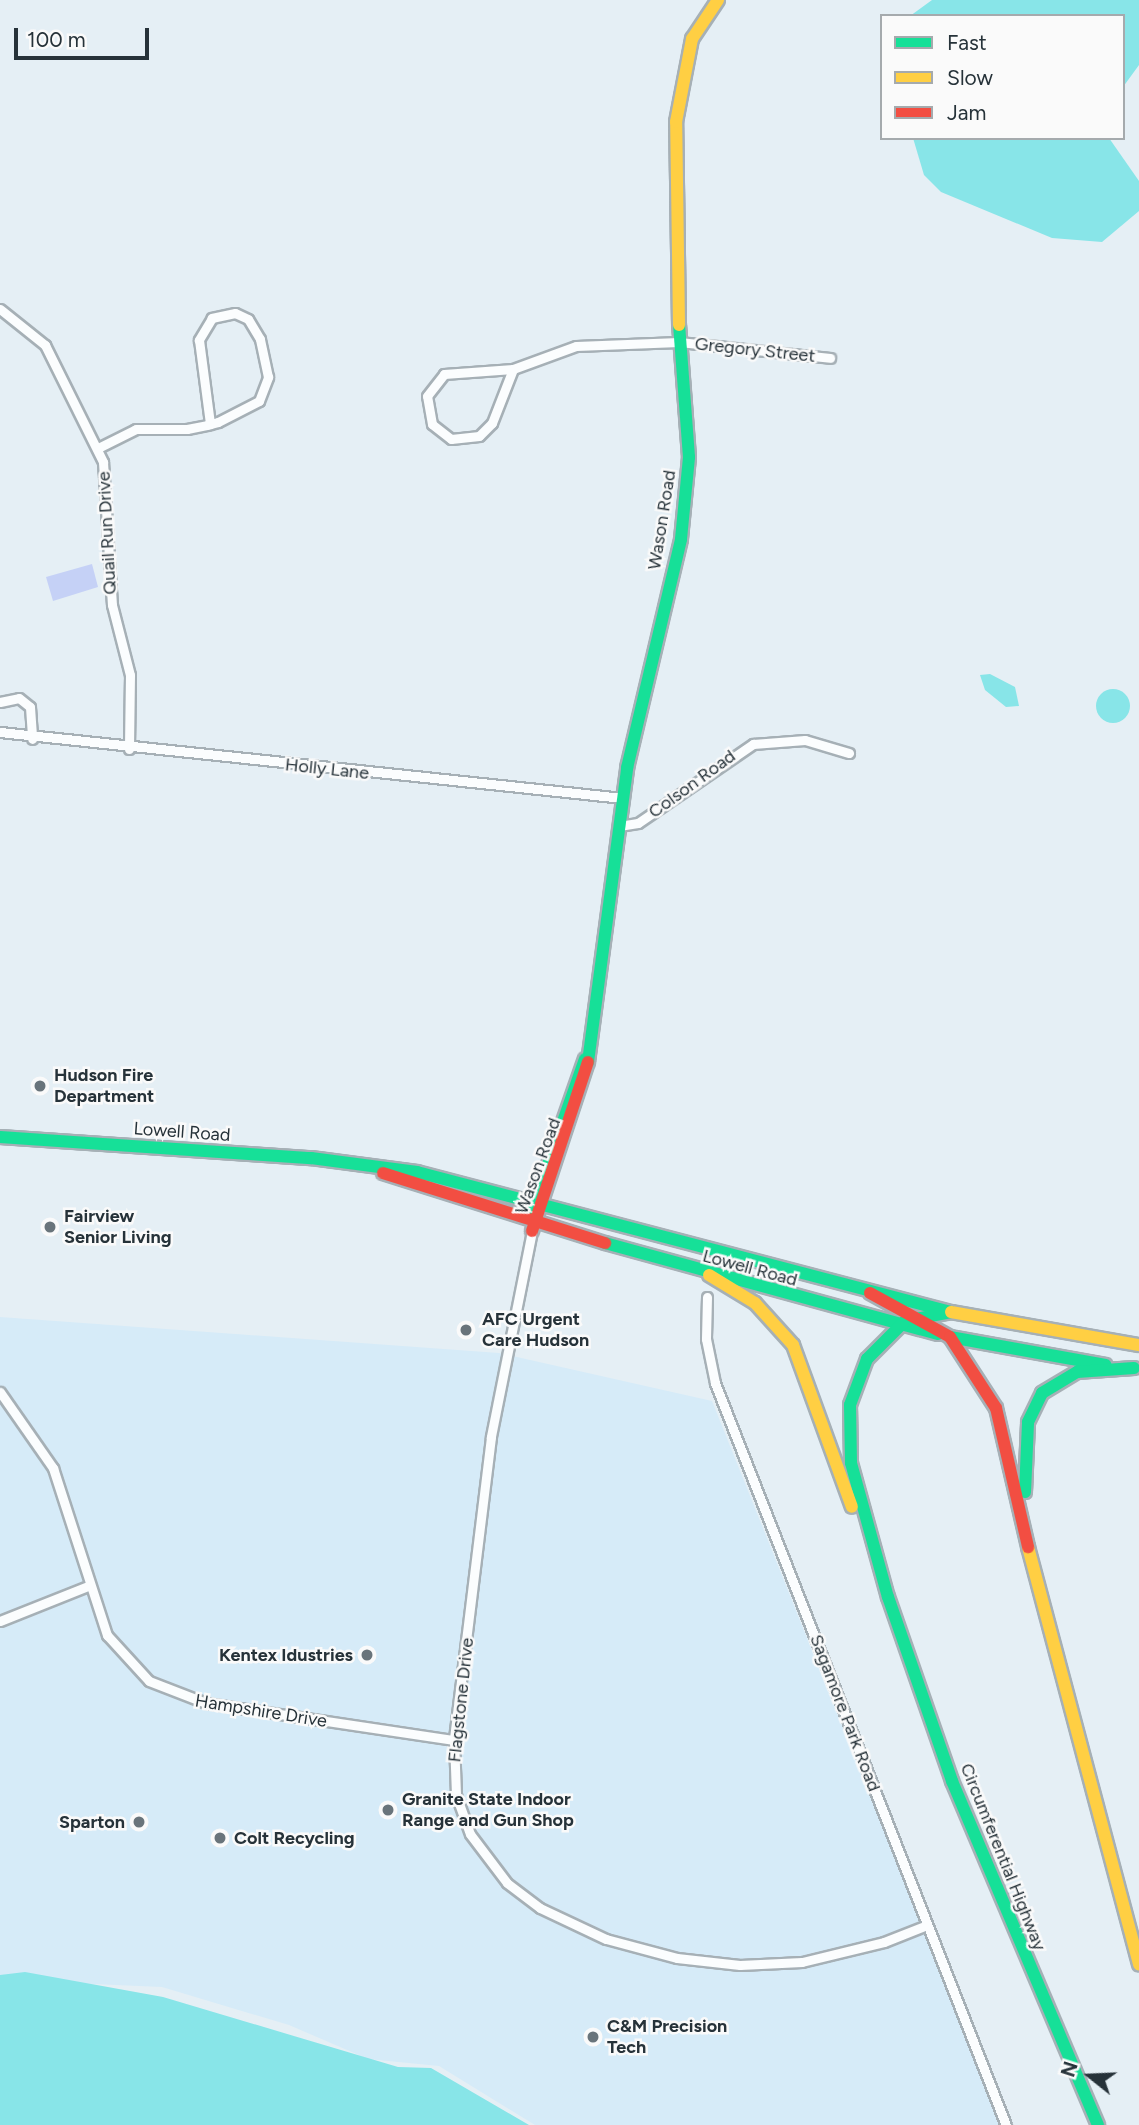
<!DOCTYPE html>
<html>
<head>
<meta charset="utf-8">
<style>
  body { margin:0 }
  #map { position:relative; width:1139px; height:2125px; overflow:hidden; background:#e5eff5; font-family:Figtree,sans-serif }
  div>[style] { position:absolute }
  .built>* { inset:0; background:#d6ebf8 }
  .green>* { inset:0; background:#c5d1f6 }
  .water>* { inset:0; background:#88e5e8 }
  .round { border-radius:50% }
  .roads { filter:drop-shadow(2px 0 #a6b0b6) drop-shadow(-2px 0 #a6b0b6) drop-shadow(0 2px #a6b0b6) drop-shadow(0 -2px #a6b0b6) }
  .street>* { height:9px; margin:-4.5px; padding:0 4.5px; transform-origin:4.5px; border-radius:4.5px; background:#fbfdfe }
  .fast>* { height:12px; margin:-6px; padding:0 6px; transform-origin:6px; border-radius:6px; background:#16e098 }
  .slow>* { height:12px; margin:-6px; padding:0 6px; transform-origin:6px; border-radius:6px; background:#ffcf43 }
  .jam>* { height:12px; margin:-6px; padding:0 6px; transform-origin:6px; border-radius:6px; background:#f24e42 }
  .dots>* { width:19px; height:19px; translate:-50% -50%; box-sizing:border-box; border:4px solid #fafafa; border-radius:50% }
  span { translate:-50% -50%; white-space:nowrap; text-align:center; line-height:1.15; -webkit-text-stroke:5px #fafafa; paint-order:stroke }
  .street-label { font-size:18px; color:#263239 }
  .poi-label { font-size:18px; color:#263239; font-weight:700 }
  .left { translate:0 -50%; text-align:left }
  .right { translate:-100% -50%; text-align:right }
  .legend { position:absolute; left:880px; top:14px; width:245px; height:126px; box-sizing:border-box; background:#fafafa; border:2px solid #a5aaad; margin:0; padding:9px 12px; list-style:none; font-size:21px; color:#263239 }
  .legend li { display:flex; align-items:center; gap:14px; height:35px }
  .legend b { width:35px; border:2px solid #a5aaad }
  .north { position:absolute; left:1055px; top:2041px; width:70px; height:70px; -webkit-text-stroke:5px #fafafa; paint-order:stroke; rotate:288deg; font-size:19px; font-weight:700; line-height:28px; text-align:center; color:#263239 }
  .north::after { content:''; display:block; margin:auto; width:24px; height:32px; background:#263239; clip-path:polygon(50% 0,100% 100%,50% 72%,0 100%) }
  .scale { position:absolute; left:14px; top:28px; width:135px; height:32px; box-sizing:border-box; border:4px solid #263239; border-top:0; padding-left:9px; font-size:21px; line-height:24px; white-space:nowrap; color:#263239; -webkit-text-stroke:5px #fafafa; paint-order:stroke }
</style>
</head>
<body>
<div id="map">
  <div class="built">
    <div style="clip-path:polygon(0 1317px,499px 1353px,712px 1401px,1002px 2125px,535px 2125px,439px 2066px,368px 2059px,289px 2025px,162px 1987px,0 1980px)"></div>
  </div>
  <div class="green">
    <div style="clip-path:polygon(92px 564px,98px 587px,53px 601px,46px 577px)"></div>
  </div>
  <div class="water">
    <div style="clip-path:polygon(932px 0,1139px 0,1139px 65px,1123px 87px,1123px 16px,910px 16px)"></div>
    <div style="clip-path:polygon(913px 138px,1109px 138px,1139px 181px,1139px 211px,1102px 242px,1052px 238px,941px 192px,924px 175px)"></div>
    <div style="clip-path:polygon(990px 674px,1015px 687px,1019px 706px,1006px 707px,985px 690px,980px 675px)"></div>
    <div class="round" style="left:1096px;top:689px;width:34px;height:34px"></div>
    <div style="clip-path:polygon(25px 1972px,163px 1997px,398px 2067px,431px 2068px,529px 2125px,0 2125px,0 1975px)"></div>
  </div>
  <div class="roads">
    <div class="street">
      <div style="left:0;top:309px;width:58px;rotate:38.7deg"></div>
      <div style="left:45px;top:345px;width:131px;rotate:63.6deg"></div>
      <div style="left:103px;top:462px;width:143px;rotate:86.4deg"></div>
      <div style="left:112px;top:605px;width:72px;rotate:75.6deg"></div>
      <div style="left:130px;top:675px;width:74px;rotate:90.8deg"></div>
      <div style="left:513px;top:369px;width:58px;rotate:111.3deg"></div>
      <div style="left:492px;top:423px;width:18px;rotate:135deg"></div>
      <div style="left:479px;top:436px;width:28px;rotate:174deg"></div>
      <div style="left:451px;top:439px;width:24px;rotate:-142deg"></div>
      <div style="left:432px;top:424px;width:28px;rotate:-100deg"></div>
      <div style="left:427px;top:396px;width:28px;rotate:-52deg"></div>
      <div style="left:444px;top:374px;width:69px;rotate:-4.1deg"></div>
      <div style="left:513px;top:369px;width:67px;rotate:-20.1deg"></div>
      <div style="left:576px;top:346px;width:103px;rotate:-2.2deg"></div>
      <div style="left:679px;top:342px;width:152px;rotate:6deg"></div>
      <div style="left:98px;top:448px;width:42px;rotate:-26.6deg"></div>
      <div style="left:136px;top:429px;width:51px"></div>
      <div style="left:187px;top:429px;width:20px;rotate:-11deg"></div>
      <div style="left:207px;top:425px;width:11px;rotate:-15deg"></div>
      <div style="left:218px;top:422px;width:46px;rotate:-27.1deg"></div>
      <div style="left:259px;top:401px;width:26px;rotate:-69deg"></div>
      <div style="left:268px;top:377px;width:39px;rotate:-102deg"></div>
      <div style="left:260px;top:339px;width:23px;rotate:-121deg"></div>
      <div style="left:248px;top:319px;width:14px;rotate:-155deg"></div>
      <div style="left:235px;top:313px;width:24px;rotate:168deg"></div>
      <div style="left:212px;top:318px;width:26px;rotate:121deg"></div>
      <div style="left:199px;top:340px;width:85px;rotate:82.5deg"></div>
      <div style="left:0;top:702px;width:19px;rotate:-12deg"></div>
      <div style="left:19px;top:698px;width:14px;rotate:39deg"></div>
      <div style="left:30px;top:707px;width:32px;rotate:86deg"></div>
      <div style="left:0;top:732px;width:626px;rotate:6.05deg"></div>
      <div style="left:619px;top:826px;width:19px;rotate:-9deg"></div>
      <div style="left:638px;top:823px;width:140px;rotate:-34.5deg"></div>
      <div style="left:753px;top:744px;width:52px;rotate:-4.4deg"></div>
      <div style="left:805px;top:740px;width:46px;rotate:16.5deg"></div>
      <div style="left:532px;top:1231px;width:210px;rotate:101.3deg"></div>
      <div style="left:491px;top:1437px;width:305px;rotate:97deg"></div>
      <div style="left:454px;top:1740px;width:55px;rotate:87.9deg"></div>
      <div style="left:456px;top:1795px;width:41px;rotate:70.3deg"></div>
      <div style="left:470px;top:1834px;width:61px;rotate:52.9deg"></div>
      <div style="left:507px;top:1883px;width:41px;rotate:37.1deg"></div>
      <div style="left:540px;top:1908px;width:73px;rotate:25.2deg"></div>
      <div style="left:606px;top:1939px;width:73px;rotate:15deg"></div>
      <div style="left:677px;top:1958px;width:63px;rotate:6.3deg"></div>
      <div style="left:740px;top:1965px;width:62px;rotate:-2.8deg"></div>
      <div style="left:802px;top:1962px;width:84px;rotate:-13.7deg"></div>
      <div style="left:884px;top:1942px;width:46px;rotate:-21.6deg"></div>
      <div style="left:707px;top:1297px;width:42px;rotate:91.4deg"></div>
      <div style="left:706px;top:1339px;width:45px;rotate:78.4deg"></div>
      <div style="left:715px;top:1383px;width:797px;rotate:68.59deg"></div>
      <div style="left:0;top:1392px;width:93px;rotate:55.1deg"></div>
      <div style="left:53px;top:1468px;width:176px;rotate:72.1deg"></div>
      <div style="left:107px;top:1635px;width:62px;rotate:47.6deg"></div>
      <div style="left:149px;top:1681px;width:61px;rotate:21.1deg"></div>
      <div style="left:206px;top:1703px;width:251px;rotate:8.5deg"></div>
      <div style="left:0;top:1621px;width:95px;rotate:-21.7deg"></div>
    </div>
    <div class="fast">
      <div style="left:588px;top:1062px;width:297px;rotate:-82.4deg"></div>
      <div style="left:627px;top:768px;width:235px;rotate:-76.7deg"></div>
      <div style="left:681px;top:539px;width:82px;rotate:-84.4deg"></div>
      <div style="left:689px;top:457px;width:132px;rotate:-94.3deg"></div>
      <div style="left:0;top:1137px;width:312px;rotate:3.9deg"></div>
      <div style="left:311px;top:1158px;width:107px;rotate:7.5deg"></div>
      <div style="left:417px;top:1172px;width:552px;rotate:14.69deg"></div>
      <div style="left:531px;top:1213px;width:163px;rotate:-70.7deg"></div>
      <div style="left:605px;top:1243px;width:345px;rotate:15.3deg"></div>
      <div style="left:951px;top:1312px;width:47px;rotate:168.9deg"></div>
      <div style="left:905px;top:1321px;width:54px;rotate:135deg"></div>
      <div style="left:867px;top:1359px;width:49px;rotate:110.3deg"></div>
      <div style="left:850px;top:1405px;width:58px;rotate:89deg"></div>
      <div style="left:851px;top:1463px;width:139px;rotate:74.6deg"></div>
      <div style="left:888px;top:1597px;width:195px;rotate:70.8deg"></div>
      <div style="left:952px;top:1781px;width:374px;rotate:67deg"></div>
      <div style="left:950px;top:1337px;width:158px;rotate:10.2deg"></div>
      <div style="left:1025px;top:1492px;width:70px;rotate:-87.5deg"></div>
      <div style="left:1028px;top:1422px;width:32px;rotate:-64deg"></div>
      <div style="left:1042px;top:1393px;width:41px;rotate:-31deg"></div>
      <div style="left:1077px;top:1372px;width:57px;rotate:-4deg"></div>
    </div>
    <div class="slow">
      <div style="left:679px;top:325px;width:203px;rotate:-90.8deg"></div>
      <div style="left:676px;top:122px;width:85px;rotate:-79.1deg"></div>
      <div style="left:692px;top:39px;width:47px;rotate:-56.3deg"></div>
      <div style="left:709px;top:1275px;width:54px;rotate:31.3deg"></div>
      <div style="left:755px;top:1303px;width:57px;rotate:47.9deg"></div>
      <div style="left:793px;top:1345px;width:172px;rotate:70deg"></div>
      <div style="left:951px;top:1312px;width:191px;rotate:10deg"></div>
      <div style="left:1028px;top:1547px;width:432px;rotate:75.1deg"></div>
    </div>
    <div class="jam">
      <div style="left:383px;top:1173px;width:233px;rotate:17.5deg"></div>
      <div style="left:532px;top:1231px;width:178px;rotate:-71.7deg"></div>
      <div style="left:870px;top:1293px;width:91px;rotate:28.8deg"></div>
      <div style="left:950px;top:1337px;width:85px;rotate:57.1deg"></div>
      <div style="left:996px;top:1408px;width:143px;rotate:77deg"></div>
    </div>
  </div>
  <div class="dots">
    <div style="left:40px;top:1086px;background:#69747b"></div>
    <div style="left:50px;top:1227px;background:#69747b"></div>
    <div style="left:466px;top:1330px;background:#69747b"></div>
    <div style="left:367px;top:1655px;background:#69747b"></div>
    <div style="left:388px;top:1810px;background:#69747b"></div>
    <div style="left:139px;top:1822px;background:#69747b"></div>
    <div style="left:220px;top:1838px;background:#69747b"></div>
    <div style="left:593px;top:2037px;background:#69747b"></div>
  </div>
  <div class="street-label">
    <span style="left:755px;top:350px;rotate:6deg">Gregory Street</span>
    <span style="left:662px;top:520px;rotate:-81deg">Wason Road</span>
    <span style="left:107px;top:533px;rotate:-93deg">Quail Run Drive</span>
    <span style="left:327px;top:769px;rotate:6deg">Holly Lane</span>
    <span style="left:692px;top:784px;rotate:-36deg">Colson Road</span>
    <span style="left:182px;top:1132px;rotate:4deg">Lowell Road</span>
    <span style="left:538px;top:1166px;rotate:-70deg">Wason Road</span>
    <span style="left:750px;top:1268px;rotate:15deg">Lowell Road</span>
    <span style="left:461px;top:1700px;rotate:-84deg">Flagstone Drive</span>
    <span style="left:261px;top:1711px;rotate:9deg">Hampshire Drive</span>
    <span style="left:845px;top:1713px;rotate:69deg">Sagamore Park Road</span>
    <span style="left:1003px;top:1857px;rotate:68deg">Circumferential Highway</span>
  </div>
  <div class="poi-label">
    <span class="left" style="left:54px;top:1086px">Hudson Fire<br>Department</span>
    <span class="left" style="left:64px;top:1227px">Fairview<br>Senior Living</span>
    <span class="left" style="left:482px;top:1330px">AFC Urgent<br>Care Hudson</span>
    <span class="right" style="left:353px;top:1655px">Kentex Idustries</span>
    <span class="left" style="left:402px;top:1810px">Granite State Indoor<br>Range and Gun Shop</span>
    <span class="right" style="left:125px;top:1822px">Sparton</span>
    <span class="left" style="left:234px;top:1838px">Colt Recycling</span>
    <span class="left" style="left:607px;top:2037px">C&amp;M Precision<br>Tech</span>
  </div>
  <ul class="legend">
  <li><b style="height:9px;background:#16e098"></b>Fast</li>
  <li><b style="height:9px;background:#ffcf43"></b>Slow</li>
  <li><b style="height:9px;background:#f24e42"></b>Jam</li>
  </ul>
  <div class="north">N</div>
  <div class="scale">100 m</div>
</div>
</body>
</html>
